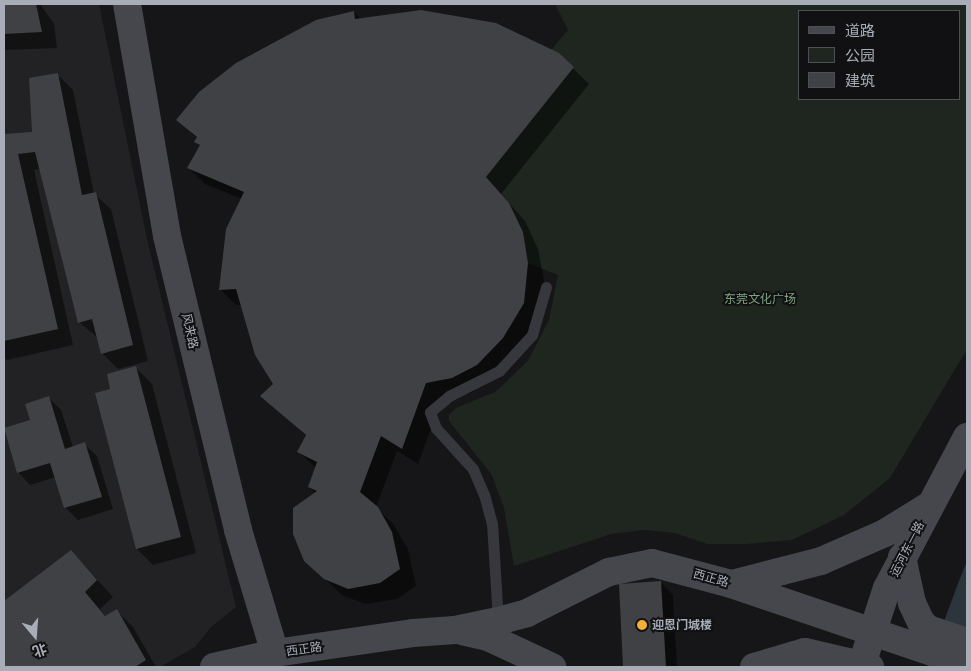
<!DOCTYPE html>
<html>
<head>
<meta charset="utf-8">
<style>
  body { margin:0 }
  #map { position:relative; width:971px; height:671px; overflow:hidden; background:#161618; font-family:Inter,"Noto Sans SC",sans-serif }
  div>[style] { position:absolute }
  .built>* { inset:0; background:#222225 }
  .green>* { inset:0; background:#1e261f }
  .water>* { inset:0; background:#2c353c }
  .shadow>* { inset:0; background:#0007 }
  .building>* { inset:0; background:#404145 }
  .lane>* { height:11px; margin:-5.5px; padding:0 5.5px; transform-origin:5.5px; border-radius:5.5px; background:#37383d }
  .secondary>* { height:28px; margin:-14px; padding:0 14px; transform-origin:14px; border-radius:14px; background:#45474d }
  .dots>* { width:14px; height:14px; translate:-50% -50%; box-sizing:border-box; border:2px solid #111113; border-radius:50% }
  span { translate:-50% -50%; white-space:nowrap; text-align:center; line-height:1.15; -webkit-text-stroke:4px #111113; paint-order:stroke }
  .park-label { font-size:12px; color:#7fa381 }
  .street-label { font-size:12px; color:#a8adb8 }
  .poi-label { font-size:12px; color:#a8adb8; font-weight:700 }
  .left { translate:0 -50%; text-align:left }
  .frame { position:absolute; inset:0; border:5px solid #a8adb8; pointer-events:none }
  .legend { position:absolute; left:798px; top:10px; width:162px; height:90px; box-sizing:border-box; background:#111113; border:1px solid #4d4f55; margin:0; padding:6px 9px; list-style:none; font-size:15px; color:#a8adb8 }
  .legend li { display:flex; align-items:center; gap:10px; height:25px }
  .legend b { width:25px; border:1px solid #4d4f55 }
  .north { position:absolute; left:10px; top:611px; width:50px; height:50px; -webkit-text-stroke:4px #111113; paint-order:stroke; rotate:162deg; font-size:14px; font-weight:700; line-height:20px; text-align:center; color:#a8adb8 }
  .north::after { content:''; display:block; margin:auto; width:18px; height:22px; background:#a8adb8; clip-path:polygon(50% 0,100% 100%,50% 72%,0 100%) }
</style>
</head>
<body>
<div id="map">
  <div class="built">
    <div style="clip-path:polygon(4px 4px,99px 4px,147px 239px,236px 607px,211px 627px,195px 647px,160px 667px,4px 667px)"></div>
  </div>
  <div class="green">
    <div style="clip-path:polygon(evenodd,555px 4px,967px 4px,967px 349px,890px 478px,844px 515px,792px 540px,746px 544px,708px 544px,675px 533px,644px 530px,611px 534px,514px 566px,504px 508px,492px 475px,449px 421px,449px 415px,456px 408px,495px 392px,528px 361px,549px 320px,558px 275px,528px 263px,523px 232px,509px 203px,486px 177px,574px 67px,551px 50px,568px 30px,555px 4px,800px 11px,960px 11px,960px 99px,800px 99px,800px 11px)"></div>
  </div>
  <div class="water">
    <div style="clip-path:polygon(967px 561px,967px 667px,927px 667px,959px 581px)"></div>
  </div>
  <div class="shadow">
    <div style="clip-path:polygon(4px 4px,40px 4px,54px 24px,57px 48px,4px 50px)"></div>
    <div style="clip-path:polygon(354px 12px,361px 19px,558px 54px,589px 84px,501px 194px,525px 221px,538px 249px,544px 280px,539px 320px,519px 354px,493px 380px,469px 394px,442px 399px,418px 464px,397px 451px,376px 507px,394px 525px,408px 549px,416px 586px,397px 599px,365px 604px,342px 595px,305px 560px,316px 494px,309px 487px,316px 468px,299px 452px,306px 436px,262px 396px,275px 384px,242px 305px,236px 305px,220px 289px,242px 199px,205px 184px,189px 168px,201px 147px,195px 141px,197px 138px,178px 120px)"></div>
    <div style="clip-path:polygon(57px 74px,73px 90px,94px 194px,111px 209px,148px 361px,118px 369px,102px 353px,98px 338px,80px 323px,40px 169px,34px 170px,73px 345px,7px 360px,4px 357px,4px 134px,33px 133px)"></div>
    <div style="clip-path:polygon(136px 368px,152px 384px,196px 553px,153px 565px,137px 549px)"></div>
    <div style="clip-path:polygon(49px 398px,61px 410px,73px 447px,84px 444px,97px 456px,113px 509px,78px 520px,65px 507px,56px 477px,30px 485px,18px 472px,4px 429px,31px 421px)"></div>
    <div style="clip-path:polygon(71px 551px,113px 597px,100px 609px,106px 617px,117px 611px,133px 627px,156px 667px,4px 667px,4px 603px)"></div>
    <div style="clip-path:polygon(660px 582px,673px 595px,677px 667px,625px 667px,620px 585px)"></div>
  </div>
  <div class="building">
    <div style="clip-path:polygon(4px 4px,36px 4px,42px 32px,4px 34px)"></div>
    <div style="clip-path:polygon(421px 10px,496px 23px,559px 53px,574px 67px,486px 177px,509px 203px,523px 232px,528px 263px,524px 303px,503px 338px,477px 365px,452px 378px,426px 383px,402px 449px,381px 436px,360px 492px,378px 507px,392px 532px,400px 569px,380px 583px,348px 589px,324px 579px,304px 561px,293px 534px,293px 508px,317px 491px,308px 487px,317px 462px,297px 452px,306px 435px,260px 396px,273px 384px,255px 355px,236px 289px,219px 290px,226px 229px,244px 192px,187px 168px,200px 145px,194px 142px,197px 137px,176px 120px,199px 92px,236px 63px,316px 20px,354px 11px,355px 19px)"></div>
    <div style="clip-path:polygon(58px 73px,82px 195px,96px 192px,133px 345px,101px 354px,92px 319px,78px 323px,35px 152px,18px 154px,58px 329px,4px 341px,4px 134px,32px 132px,29px 78px)"></div>
    <div style="clip-path:polygon(136px 366px,181px 537px,136px 549px,95px 393px,110px 389px,107px 374px)"></div>
    <div style="clip-path:polygon(49px 396px,65px 449px,85px 442px,102px 497px,64px 508px,50px 463px,17px 473px,4px 428px,30px 420px,25px 404px)"></div>
    <div style="clip-path:polygon(71px 550px,97px 580px,85px 592px,105px 616px,117px 609px,146px 660px,135px 667px,4px 667px,4px 601px)"></div>
    <div style="clip-path:polygon(661px 581px,666px 667px,623px 667px,619px 584px)"></div>
  </div>
  <div class="lane">
    <div style="left:498px;top:621px;width:97px;rotate:-93.5deg"></div>
    <div style="left:492px;top:524px;width:30px;rotate:-105deg"></div>
    <div style="left:484px;top:495px;width:28px;rotate:-113deg"></div>
    <div style="left:473px;top:469px;width:55px;rotate:-132.1deg"></div>
    <div style="left:436px;top:428px;width:17px;rotate:-111deg"></div>
    <div style="left:430px;top:412px;width:25px;rotate:-40deg"></div>
    <div style="left:449px;top:396px;width:56px;rotate:-26.6deg"></div>
    <div style="left:499px;top:371px;width:49px;rotate:-47.5deg"></div>
    <div style="left:532px;top:335px;width:50px;rotate:-73.7deg"></div>
  </div>
  <div class="secondary">
    <div style="left:127px;top:4px;width:235px;rotate:80.2deg"></div>
    <div style="left:167px;top:236px;width:302px;rotate:76.4deg"></div>
    <div style="left:238px;top:530px;width:128px;rotate:73.3deg"></div>
    <div style="left:902px;top:557px;width:47px;rotate:77.7deg"></div>
    <div style="left:912px;top:603px;width:21px;rotate:65deg"></div>
    <div style="left:921px;top:622px;width:10px;rotate:45deg"></div>
    <div style="left:928px;top:629px;width:41px;rotate:18.4deg"></div>
    <div style="left:732px;top:584px;width:92px;rotate:-14.5deg"></div>
    <div style="left:821px;top:561px;width:70px;rotate:-23.6deg"></div>
    <div style="left:885px;top:533px;width:49px;rotate:-31.8deg"></div>
    <div style="left:462px;top:631px;width:27px;rotate:13deg"></div>
    <div style="left:488px;top:637px;width:71px;rotate:25.1deg"></div>
    <div style="left:214px;top:667px;width:63px;rotate:-12.9deg"></div>
    <div style="left:275px;top:653px;width:139px;rotate:-8.2deg"></div>
    <div style="left:413px;top:633px;width:42px;rotate:-4.1deg"></div>
    <div style="left:455px;top:630px;width:44px;rotate:-11.8deg"></div>
    <div style="left:498px;top:621px;width:30px;rotate:-15deg"></div>
    <div style="left:527px;top:613px;width:92px;rotate:-26.6deg"></div>
    <div style="left:609px;top:572px;width:44px;rotate:-11.8deg"></div>
    <div style="left:652px;top:563px;width:82px;rotate:14.9deg"></div>
    <div style="left:731px;top:584px;width:249px;rotate:18.7deg"></div>
    <div style="left:754px;top:667px;width:53px;rotate:-16.4deg"></div>
    <div style="left:805px;top:652px;width:67px;rotate:13deg"></div>
    <div style="left:861px;top:667px;width:83px;rotate:-71.8deg"></div>
    <div style="left:887px;top:588px;width:171px;rotate:-62.1deg"></div>
  </div>
  <div class="dots">
    <div style="left:642px;top:625px;background:#f2b134"></div>
  </div>
  <div class="park-label">
    <span style="left:760px;top:299px">东莞文化广场</span>
  </div>
  <div class="street-label">
    <span style="left:190px;top:331px;rotate:77deg">风来路</span>
    <span style="left:907px;top:549px;rotate:-63deg">运河东一路</span>
    <span style="left:711px;top:578px;rotate:16deg">西正路</span>
    <span style="left:304px;top:649px;rotate:-8deg">西正路</span>
  </div>
  <div class="poi-label">
    <span class="left" style="left:652px;top:625px">迎恩门城楼</span>
  </div>
  <div class="frame"></div>
  <ul class="legend">
  <li><b style="height:6px;background:#45474d"></b>道路</li>
  <li><b style="height:14px;background:#1e261f"></b>公园</li>
  <li><b style="height:14px;background:#404145"></b>建筑</li>
  </ul>
  <div class="north">北</div>
</div>
</body>
</html>
